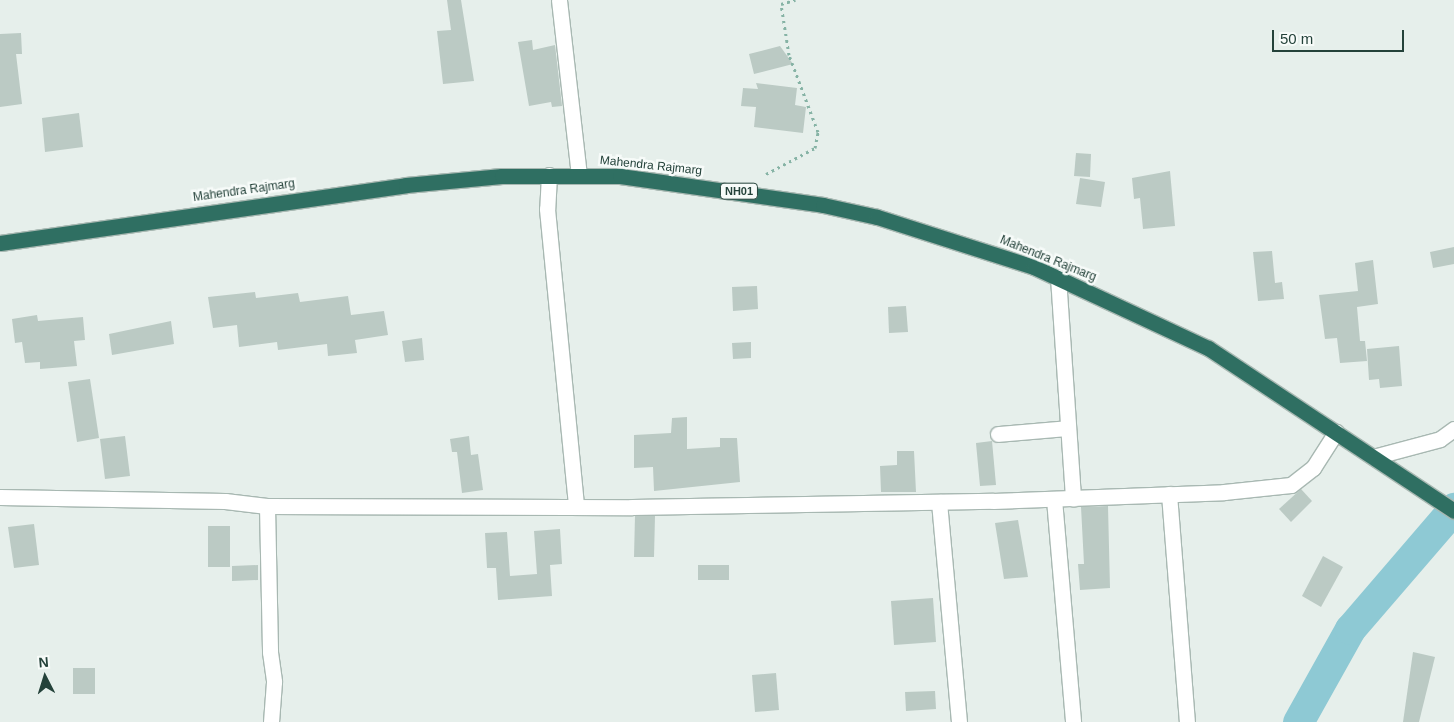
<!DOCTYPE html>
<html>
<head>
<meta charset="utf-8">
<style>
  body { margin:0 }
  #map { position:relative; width:1454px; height:722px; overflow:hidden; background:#e6efeb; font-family:Arial,sans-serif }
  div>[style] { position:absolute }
  .river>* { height:31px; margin:-15.5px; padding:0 15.5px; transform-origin:15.5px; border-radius:15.5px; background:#8ec9d4 }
  .building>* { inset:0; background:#bbcac4 }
  .path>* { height:3px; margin-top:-1.5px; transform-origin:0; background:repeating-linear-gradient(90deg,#86b3a5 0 2.5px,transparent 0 6.5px) }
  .roads { filter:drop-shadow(1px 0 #a8b8b2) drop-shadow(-1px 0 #a8b8b2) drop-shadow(0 1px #a8b8b2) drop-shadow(0 -1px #a8b8b2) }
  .minor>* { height:15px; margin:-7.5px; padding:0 7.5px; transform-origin:7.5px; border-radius:7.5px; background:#fff }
  .highway>* { height:15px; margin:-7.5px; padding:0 7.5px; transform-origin:7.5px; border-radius:7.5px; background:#2f6f62 }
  span { translate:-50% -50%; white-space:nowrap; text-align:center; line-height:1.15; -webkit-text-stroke:5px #f7fbf9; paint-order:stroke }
  .shield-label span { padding:1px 4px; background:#f7fbf9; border:1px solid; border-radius:4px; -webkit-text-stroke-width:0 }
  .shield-label { font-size:11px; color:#24423a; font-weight:700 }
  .street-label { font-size:12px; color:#24423a }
  .north { position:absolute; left:20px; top:652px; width:50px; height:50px; -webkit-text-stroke:4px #f7fbf9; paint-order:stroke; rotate:355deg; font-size:14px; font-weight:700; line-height:20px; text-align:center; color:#24423a }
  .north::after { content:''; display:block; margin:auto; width:18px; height:22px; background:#24423a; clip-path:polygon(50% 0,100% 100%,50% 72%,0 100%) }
  .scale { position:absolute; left:1272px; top:30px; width:132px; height:22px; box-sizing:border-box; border:2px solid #24423a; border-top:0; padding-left:6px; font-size:15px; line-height:18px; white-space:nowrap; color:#24423a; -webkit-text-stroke:4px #f7fbf9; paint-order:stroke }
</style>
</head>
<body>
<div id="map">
  <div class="river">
    <div style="left:1298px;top:722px;width:107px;rotate:-60.8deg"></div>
    <div style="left:1350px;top:629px;width:160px;rotate:-49.3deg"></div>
  </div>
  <div class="building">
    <div style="clip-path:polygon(447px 0,461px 0,474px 81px,443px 84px,437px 31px,451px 30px)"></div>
    <div style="clip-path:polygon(21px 33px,22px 54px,16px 54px,22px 104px,0 107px,0 34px)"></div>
    <div style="clip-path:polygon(532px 40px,533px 50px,555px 45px,562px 106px,552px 107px,551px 102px,529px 106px,518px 42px)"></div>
    <div style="clip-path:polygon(780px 46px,793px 64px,754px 74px,749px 54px)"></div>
    <div style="clip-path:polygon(756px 83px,797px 88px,795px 105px,806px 107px,803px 133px,754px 127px,756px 107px,741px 106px,743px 88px,758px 89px)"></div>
    <div style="clip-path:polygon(79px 113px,83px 147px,45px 152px,42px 118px)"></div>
    <div style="clip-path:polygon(1076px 153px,1091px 154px,1090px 177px,1074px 176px)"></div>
    <div style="clip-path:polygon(1170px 171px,1175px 226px,1143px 229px,1140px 198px,1134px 199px,1132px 178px)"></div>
    <div style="clip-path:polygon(1080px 178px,1105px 182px,1101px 207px,1076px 204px)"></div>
    <div style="clip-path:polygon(1454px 247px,1454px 264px,1433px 268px,1430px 252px)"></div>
    <div style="clip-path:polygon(1272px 251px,1275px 283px,1282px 282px,1284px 299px,1258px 301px,1253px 252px)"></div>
    <div style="clip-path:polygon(1373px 260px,1378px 304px,1357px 307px,1360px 341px,1365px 341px,1367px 361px,1340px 363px,1337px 338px,1325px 339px,1319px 295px,1358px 291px,1355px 263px)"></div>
    <div style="clip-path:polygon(757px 286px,758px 309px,733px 311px,732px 287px)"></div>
    <div style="clip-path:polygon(255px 292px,256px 298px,298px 293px,300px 302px,348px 296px,351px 315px,384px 311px,388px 335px,355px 340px,357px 353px,328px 356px,327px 344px,278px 350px,277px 342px,239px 347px,237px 325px,213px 328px,208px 297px)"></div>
    <div style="clip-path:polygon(906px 306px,908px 332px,889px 333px,888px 307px)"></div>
    <div style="clip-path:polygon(37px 315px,38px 321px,83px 317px,85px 340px,74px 341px,77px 366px,40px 369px,40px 362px,25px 363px,22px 342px,15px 343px,12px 319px)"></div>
    <div style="clip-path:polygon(171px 321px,174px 344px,112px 355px,109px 334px)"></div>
    <div style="clip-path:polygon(422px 338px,424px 360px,405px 362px,402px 341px)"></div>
    <div style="clip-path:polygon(751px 342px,751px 358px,733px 359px,732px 343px)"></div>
    <div style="clip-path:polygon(1399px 346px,1402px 386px,1380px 388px,1379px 379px,1369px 380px,1367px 349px)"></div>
    <div style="clip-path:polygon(90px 379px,99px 438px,77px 442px,68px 382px)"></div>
    <div style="clip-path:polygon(687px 417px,687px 449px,720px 447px,720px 438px,737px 438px,740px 482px,654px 491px,653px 467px,634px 468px,634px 435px,671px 433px,672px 418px)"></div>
    <div style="clip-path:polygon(125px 436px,130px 476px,105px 479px,100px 439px)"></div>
    <div style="clip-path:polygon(469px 436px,471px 455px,478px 454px,483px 490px,462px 493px,457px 452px,452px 452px,450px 439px)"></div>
    <div style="clip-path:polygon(992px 441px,996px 485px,980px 486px,976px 443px)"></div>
    <div style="clip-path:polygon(897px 451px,914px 451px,916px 492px,881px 492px,880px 466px,897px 465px)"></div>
    <div style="clip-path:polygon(1301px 489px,1312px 501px,1291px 522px,1279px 509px)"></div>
    <div style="clip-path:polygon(1108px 506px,1110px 588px,1080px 590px,1078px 564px,1084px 564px,1081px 507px)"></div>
    <div style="clip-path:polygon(635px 516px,655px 516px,654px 557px,634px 557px)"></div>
    <div style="clip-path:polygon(1018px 520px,1028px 577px,1004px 579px,995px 523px)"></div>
    <div style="clip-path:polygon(34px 524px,39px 565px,14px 568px,8px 527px)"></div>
    <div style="clip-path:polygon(208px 526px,230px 526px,230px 567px,208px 567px)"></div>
    <div style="clip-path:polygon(560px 529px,562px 564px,550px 565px,552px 596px,498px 600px,496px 568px,487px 568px,485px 533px,507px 532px,510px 576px,537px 574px,534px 531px)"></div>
    <div style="clip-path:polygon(1323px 556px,1343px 567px,1321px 607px,1302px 596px)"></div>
    <div style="clip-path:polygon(258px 565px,258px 580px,232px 581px,232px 566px)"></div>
    <div style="clip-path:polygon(698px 565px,729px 565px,729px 580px,698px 580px)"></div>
    <div style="clip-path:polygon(933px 598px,936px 642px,894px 645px,891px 601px)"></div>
    <div style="clip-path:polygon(1413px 652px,1435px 657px,1419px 722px,1403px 722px)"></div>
    <div style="clip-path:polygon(73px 668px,95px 668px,95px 694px,73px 694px)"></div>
    <div style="clip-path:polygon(776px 673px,779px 710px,755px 712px,752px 675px)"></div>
    <div style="clip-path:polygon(935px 691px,936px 709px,906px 711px,905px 692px)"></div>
  </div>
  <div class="path">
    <div style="left:766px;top:174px;width:55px;rotate:-28deg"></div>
    <div style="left:815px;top:148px;width:16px;rotate:-79deg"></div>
    <div style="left:818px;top:132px;width:82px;rotate:-110.6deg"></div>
    <div style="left:789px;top:55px;width:52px;rotate:-98.9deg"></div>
    <div style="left:781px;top:4px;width:15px;rotate:-16deg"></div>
  </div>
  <div class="roads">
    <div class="minor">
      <div style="left:559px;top:0;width:176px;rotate:83.5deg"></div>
      <div style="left:549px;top:175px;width:34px;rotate:93deg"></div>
      <div style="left:547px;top:209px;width:298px;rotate:84.4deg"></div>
      <div style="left:1058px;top:277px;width:222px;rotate:86.1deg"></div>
      <div style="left:998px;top:434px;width:70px;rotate:-4.9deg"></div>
      <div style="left:1373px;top:457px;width:69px;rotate:-15deg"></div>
      <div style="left:1440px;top:439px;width:17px;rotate:-36deg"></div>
      <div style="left:1169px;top:494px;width:229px;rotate:85.5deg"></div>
      <div style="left:0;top:497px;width:225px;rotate:1deg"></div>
      <div style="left:225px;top:501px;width:42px;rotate:6.8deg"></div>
      <div style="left:267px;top:506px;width:365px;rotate:0.2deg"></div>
      <div style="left:632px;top:507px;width:361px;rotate:-1deg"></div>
      <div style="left:993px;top:501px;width:231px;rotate:-2.2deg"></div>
      <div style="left:1224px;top:492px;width:67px;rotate:-6deg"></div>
      <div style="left:1291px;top:485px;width:28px;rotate:-38deg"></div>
      <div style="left:1313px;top:468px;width:43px;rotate:-57.4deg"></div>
      <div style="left:1054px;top:499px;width:224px;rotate:85.1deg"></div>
      <div style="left:939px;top:502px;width:221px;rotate:84.8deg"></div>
      <div style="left:267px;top:506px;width:146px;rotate:88.8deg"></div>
      <div style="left:270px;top:652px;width:30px;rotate:82deg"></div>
      <div style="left:274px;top:682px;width:40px;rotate:94.3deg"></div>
    </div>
    <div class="highway">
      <div style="left:0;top:243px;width:410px;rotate:-8.1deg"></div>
      <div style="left:406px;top:185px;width:96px;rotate:-5.4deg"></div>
      <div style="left:502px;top:176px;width:118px"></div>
      <div style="left:620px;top:176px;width:205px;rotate:8.1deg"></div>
      <div style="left:823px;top:205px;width:55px;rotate:12.5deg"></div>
      <div style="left:877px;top:217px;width:165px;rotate:17.7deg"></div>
      <div style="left:1034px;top:267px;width:192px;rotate:25deg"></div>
      <div style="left:1208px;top:348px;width:295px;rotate:33.5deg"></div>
    </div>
  </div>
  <div class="shield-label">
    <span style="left:739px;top:191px">NH01</span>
  </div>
  <div class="street-label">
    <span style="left:651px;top:166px;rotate:6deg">Mahendra Rajmarg</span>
    <span style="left:244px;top:191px;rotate:-8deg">Mahendra Rajmarg</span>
    <span style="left:1048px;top:259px;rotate:22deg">Mahendra Rajmarg</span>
  </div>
  <div class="north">N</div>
  <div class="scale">50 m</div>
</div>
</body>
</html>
